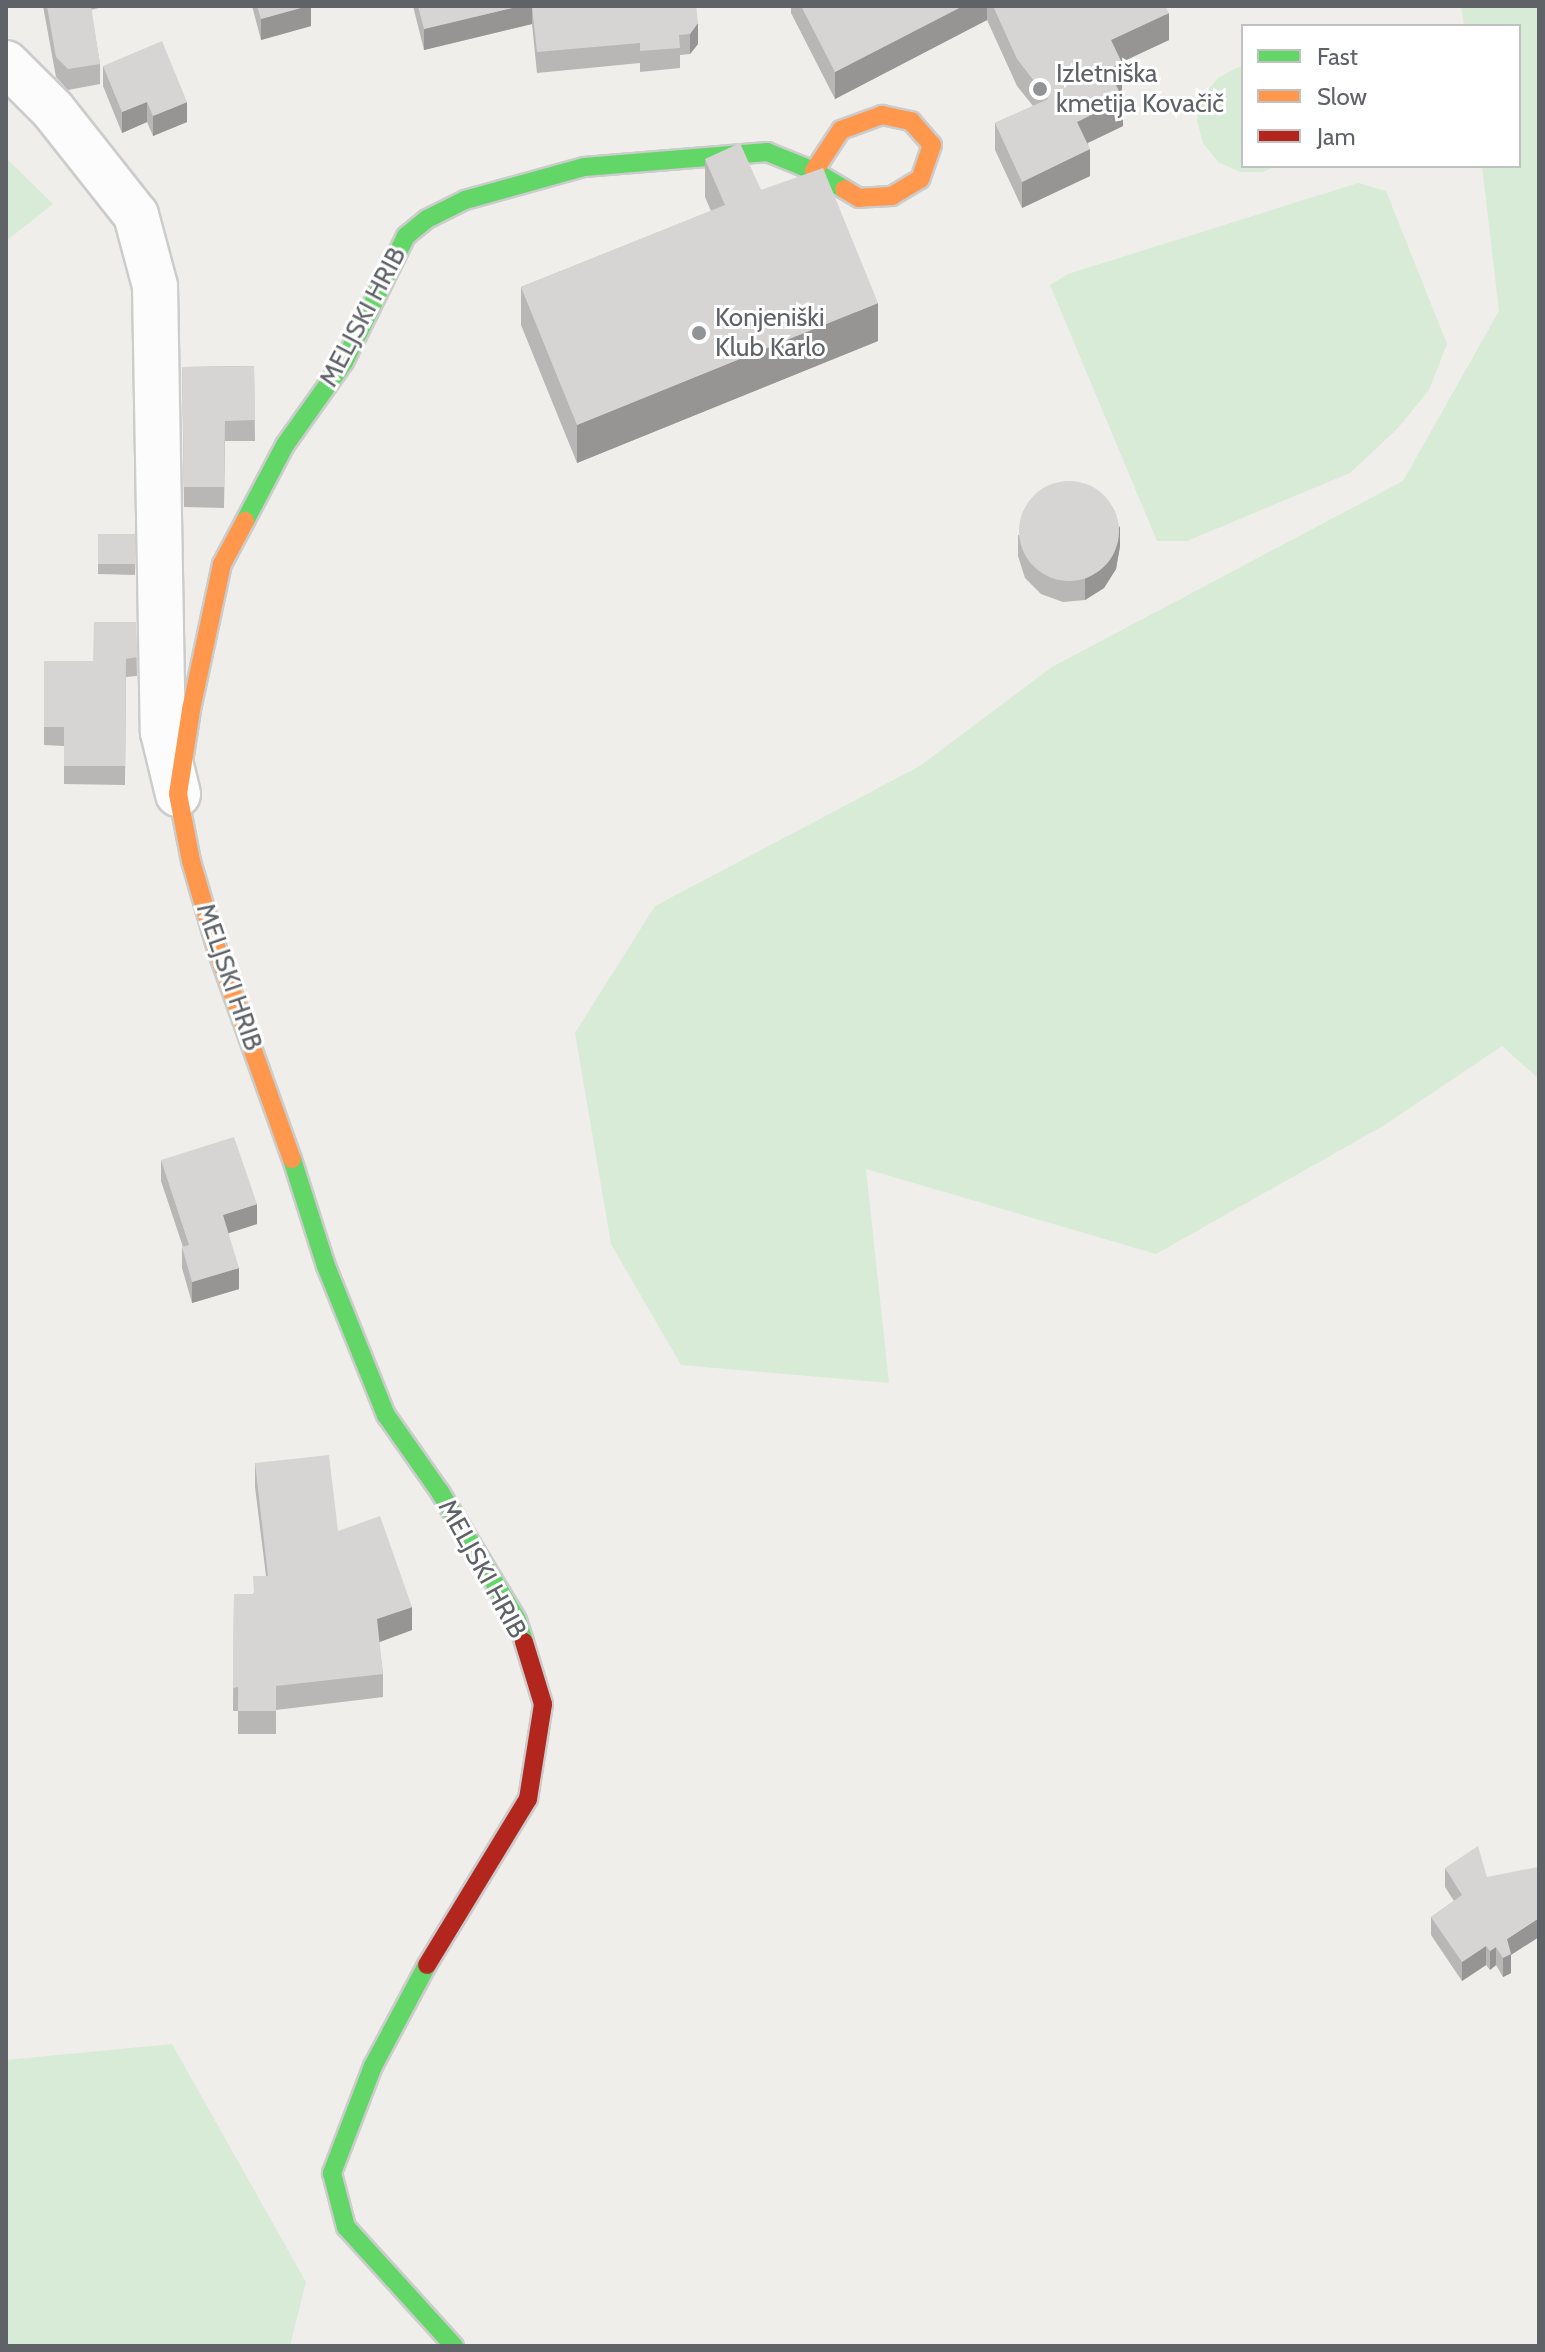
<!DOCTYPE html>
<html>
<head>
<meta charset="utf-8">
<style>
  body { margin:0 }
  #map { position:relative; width:1545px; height:2352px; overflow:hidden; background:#efeeea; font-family:Cabin,sans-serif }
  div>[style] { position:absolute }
  .green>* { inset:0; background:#d8ebd6 }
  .roads { filter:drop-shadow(2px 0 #cbcccc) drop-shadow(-2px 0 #cbcccc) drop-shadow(0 2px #cbcccc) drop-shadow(0 -2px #cbcccc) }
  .street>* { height:44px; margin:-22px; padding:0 22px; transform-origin:22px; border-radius:22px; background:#fdfcfc }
  .fast>* { height:18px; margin:-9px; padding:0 9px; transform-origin:9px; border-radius:9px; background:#63d668 }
  .slow>* { height:18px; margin:-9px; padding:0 9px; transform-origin:9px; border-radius:9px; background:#ff974d }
  .jam>* { height:18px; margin:-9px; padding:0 9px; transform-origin:9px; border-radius:9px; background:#b3261e }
  .wall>* { inset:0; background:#b8b7b5 }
  .shaded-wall>* { inset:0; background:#969594 }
  .building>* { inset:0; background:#d6d5d3 }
  .round { border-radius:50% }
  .dots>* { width:22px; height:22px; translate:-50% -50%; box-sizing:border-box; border:4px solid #fff; border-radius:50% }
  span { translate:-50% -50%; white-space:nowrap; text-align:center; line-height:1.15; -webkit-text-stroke:6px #fff; paint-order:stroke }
  .poi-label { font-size:26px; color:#5f6368 }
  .left { translate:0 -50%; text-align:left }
  .street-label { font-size:26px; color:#5f6368 }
  .frame { position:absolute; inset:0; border:8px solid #5f6368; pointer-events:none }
  .legend { position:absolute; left:1241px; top:24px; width:280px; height:144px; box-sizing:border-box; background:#fff; border:2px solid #bfc1c3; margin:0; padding:10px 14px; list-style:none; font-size:24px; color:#5f6368 }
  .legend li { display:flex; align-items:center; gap:16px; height:40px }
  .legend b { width:40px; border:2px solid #bfc1c3 }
</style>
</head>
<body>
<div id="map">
  <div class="green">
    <div style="clip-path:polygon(1461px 6px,1539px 6px,1539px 1079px,1502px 1046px,1383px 1126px,1156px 1254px,866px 1169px,889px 1383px,681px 1365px,611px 1244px,575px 1033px,655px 906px,920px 766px,1052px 667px,1403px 481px,1499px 311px,1482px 166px,1519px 166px,1519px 26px,1464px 26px)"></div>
    <div style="clip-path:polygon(1239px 67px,1243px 67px,1243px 166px,1275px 166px,1263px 172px,1240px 172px,1218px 162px,1203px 143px,1197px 120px,1202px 97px,1218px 78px)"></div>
    <div style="clip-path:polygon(6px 158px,53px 204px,6px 241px)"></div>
    <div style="clip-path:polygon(1358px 183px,1386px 191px,1447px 344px,1429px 390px,1398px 428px,1350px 473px,1187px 541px,1157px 541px,1050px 285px,1068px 274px)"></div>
    <div style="clip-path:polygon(172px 2044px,306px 2282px,290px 2346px,6px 2346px,6px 2060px)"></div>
  </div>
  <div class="roads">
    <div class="street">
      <div style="left:6px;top:63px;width:66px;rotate:45deg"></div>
      <div style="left:53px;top:110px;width:134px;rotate:51.7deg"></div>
      <div style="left:136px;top:215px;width:73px;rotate:75deg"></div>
      <div style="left:155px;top:286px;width:446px;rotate:89deg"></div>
      <div style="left:163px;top:732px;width:64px;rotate:76.4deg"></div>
    </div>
    <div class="fast">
      <div style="left:245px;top:521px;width:86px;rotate:-62.2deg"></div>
      <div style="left:285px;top:445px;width:102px;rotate:-54.6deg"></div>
      <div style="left:344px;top:362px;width:140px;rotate:-63.8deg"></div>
      <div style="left:406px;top:236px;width:27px;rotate:-39deg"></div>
      <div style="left:427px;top:219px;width:42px;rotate:-26.6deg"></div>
      <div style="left:465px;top:200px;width:123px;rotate:-15.5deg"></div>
      <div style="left:584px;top:167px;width:184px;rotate:-4.7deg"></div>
      <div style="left:767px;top:152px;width:51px;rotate:22deg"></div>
      <div style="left:814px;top:171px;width:35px;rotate:31deg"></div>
      <div style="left:292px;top:1159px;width:112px;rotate:72.4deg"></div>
      <div style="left:326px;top:1266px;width:161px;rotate:68.1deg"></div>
      <div style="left:386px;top:1415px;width:94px;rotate:55deg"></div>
      <div style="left:440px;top:1492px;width:149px;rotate:59deg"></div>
      <div style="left:517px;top:1620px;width:23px;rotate:72deg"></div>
      <div style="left:427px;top:1965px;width:115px;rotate:118.1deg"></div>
      <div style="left:373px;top:2066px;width:115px;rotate:111deg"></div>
      <div style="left:332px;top:2173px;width:56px;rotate:75.5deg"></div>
      <div style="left:346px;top:2227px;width:161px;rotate:47.8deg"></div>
    </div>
    <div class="slow">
      <div style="left:814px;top:171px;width:49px;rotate:-56.6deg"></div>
      <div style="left:841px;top:130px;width:44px;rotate:-20.1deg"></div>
      <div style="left:882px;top:115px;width:30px;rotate:12deg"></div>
      <div style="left:911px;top:121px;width:32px;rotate:49deg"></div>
      <div style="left:932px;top:145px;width:36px;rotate:109deg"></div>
      <div style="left:920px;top:179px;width:33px;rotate:149deg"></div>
      <div style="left:892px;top:196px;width:33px;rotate:177deg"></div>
      <div style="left:859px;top:198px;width:17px;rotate:-149deg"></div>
      <div style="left:245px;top:521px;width:49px;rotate:118.1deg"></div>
      <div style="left:222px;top:564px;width:149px;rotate:102deg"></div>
      <div style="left:191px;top:710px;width:85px;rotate:98.8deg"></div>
      <div style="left:178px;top:794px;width:68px;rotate:79deg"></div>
      <div style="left:191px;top:861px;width:93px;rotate:73.7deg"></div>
      <div style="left:217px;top:950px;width:222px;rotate:70.3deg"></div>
    </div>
    <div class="jam">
      <div style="left:427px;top:1965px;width:194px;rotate:-58.7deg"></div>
      <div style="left:528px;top:1799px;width:96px;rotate:-81deg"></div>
      <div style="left:543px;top:1704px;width:65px;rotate:-107deg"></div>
    </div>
  </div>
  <div class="wall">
    <div style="clip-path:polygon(43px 6px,106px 6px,91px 10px,100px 64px,100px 84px,68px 90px,56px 77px)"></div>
    <div style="clip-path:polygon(252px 6px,311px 6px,311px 26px,261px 40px)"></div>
    <div style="clip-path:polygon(413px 6px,696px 6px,698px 44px,690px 54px,680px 55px,680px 68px,640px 72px,640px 63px,537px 73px,532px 24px,424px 50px)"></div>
    <div style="clip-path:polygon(791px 6px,1165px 6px,1169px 40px,1122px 62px,1122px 90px,1119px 91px,1123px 126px,1088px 143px,1090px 176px,1022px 208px,995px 150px,995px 123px,1033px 106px,1017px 86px,987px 20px,835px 99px,791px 13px)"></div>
    <div style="clip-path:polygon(103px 66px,187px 122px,153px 136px,147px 122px,122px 133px,103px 86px)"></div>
    <div style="clip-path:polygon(705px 159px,761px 190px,878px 341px,577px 463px,521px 325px,521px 287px,711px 211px,705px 197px)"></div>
    <div style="clip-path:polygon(254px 366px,255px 441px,225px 441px,224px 508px,184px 507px,182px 367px)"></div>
    <div style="clip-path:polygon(98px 534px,135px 534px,135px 575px,98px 574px)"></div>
    <div style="clip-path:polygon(1018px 535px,1120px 546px,1116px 569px,1104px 588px,1085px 600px,1063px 602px,1041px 594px,1025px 578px,1018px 556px)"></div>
    <div style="clip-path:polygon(136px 622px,137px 676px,126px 677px,125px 785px,64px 784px,64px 746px,44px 745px,44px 661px,93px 661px)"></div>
    <div style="clip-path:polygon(161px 1160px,257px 1224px,228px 1233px,239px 1289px,192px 1303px,182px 1268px,182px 1247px,183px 1247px,161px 1181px)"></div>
    <div style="clip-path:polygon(255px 1463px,338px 1531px,412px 1630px,379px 1642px,383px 1674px,383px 1697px,276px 1710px,276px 1734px,238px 1734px,238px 1711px,233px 1711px,234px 1594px,253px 1594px,266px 1576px,255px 1487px)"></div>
    <div style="clip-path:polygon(1445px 1868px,1511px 1955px,1511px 1973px,1503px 1977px,1496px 1965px,1490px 1970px,1486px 1965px,1462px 1981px,1431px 1935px,1431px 1917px,1454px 1901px,1445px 1887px)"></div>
    <div style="clip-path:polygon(1537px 2322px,1539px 2322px,1539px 2346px,1538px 2346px,1537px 2342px)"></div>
  </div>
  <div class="shaded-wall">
    <div style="clip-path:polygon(308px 6px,311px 6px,311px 26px,261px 40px,261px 19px)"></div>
    <div style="clip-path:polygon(521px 6px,532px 6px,532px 24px,424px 50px,424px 29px)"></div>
    <div style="clip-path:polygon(963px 6px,987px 6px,987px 20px,835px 99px,835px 72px)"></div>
    <div style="clip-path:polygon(1169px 13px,1169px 40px,1111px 67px,1111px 40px)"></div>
    <div style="clip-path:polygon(698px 23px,698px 44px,690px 54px,690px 34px)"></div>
    <div style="clip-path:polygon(1122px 63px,1122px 90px,1108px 96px,1108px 69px)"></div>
    <div style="clip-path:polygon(1123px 99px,1123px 126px,1077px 148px,1077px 122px)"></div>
    <div style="clip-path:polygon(147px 102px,147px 122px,122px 133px,122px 112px)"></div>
    <div style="clip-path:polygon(187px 102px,187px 122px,153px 136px,153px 116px)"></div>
    <div style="clip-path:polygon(1090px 149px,1090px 176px,1022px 208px,1022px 182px)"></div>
    <div style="clip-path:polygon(878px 303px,878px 341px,577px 463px,577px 425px)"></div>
    <div style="clip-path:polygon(1120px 526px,1120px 546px,1116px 569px,1104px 588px,1085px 600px,1085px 579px)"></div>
    <div style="clip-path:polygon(257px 1204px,257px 1224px,223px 1235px,223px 1215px)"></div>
    <div style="clip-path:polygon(239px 1268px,239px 1289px,192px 1303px,192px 1282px)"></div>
    <div style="clip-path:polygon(412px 1607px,412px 1630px,377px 1643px,377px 1619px)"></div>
    <div style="clip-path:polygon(1539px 1918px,1539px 1937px,1511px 1955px,1511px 1973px,1503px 1977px,1503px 1958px,1507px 1939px)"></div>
    <div style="clip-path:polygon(1486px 1946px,1486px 1965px,1462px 1981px,1462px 1962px)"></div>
    <div style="clip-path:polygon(1496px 1947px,1496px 1965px,1490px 1970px,1490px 1951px)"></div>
  </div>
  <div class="building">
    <div style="clip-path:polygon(47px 6px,91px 6px,100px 64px,68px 69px,56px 57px)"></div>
    <div style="clip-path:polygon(257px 6px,308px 6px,261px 19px)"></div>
    <div style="clip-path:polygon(418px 6px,521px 6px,424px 29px)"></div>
    <div style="clip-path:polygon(532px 6px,696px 6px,698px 23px,690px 34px,679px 35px,680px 48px,640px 51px,640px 43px,537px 52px)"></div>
    <div style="clip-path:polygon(801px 6px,963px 6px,835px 72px)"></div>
    <div style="clip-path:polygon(993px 6px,1165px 6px,1169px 13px,1111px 40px,1122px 63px,1108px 69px,1123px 99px,1077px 122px,1090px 149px,1022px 182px,995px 123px,1048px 99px,1017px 59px)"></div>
    <div style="clip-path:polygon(162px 41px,187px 102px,153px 116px,147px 102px,122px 112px,103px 66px)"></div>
    <div style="clip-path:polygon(740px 143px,761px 190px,823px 168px,878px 303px,577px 425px,521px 287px,725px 205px,705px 159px)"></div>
    <div style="clip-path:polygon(254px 366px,255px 420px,225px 421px,224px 487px,184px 487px,182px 367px)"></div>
    <div class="round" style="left:1019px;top:481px;width:100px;height:100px"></div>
    <div style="clip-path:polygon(98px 534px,135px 534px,135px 564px,98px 564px)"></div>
    <div style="clip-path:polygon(94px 622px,136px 622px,137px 657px,126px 659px,125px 766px,64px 766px,64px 727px,44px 727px,44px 661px,93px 661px)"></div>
    <div style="clip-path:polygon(234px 1137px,257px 1204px,223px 1215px,239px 1268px,192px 1282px,182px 1247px,189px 1245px,161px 1160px)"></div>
    <div style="clip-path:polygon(329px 1455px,338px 1531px,380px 1516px,412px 1607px,377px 1619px,383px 1674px,276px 1686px,276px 1711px,238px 1711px,238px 1687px,233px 1688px,234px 1594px,254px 1594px,253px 1576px,268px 1576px,255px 1463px)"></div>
    <div style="clip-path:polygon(1478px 1846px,1487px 1877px,1538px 1867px,1539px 1869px,1539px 1918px,1507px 1939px,1511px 1954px,1503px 1958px,1496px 1947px,1490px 1951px,1486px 1946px,1462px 1962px,1431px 1917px,1462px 1895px,1445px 1868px)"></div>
  </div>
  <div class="dots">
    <div style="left:1040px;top:89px;background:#919496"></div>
    <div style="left:699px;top:333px;background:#919496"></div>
  </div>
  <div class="poi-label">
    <span class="left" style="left:1056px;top:89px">Izletniška<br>kmetija Kovačič</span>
    <span class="left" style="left:715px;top:333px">Konjeniški<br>Klub Karlo</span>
  </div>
  <div class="street-label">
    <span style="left:363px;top:317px;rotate:-62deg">MELJSKI HRIB</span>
    <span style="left:229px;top:977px;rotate:71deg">MELJSKI HRIB</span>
    <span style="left:482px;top:1569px;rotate:61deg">MELJSKI HRIB</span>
  </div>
  <div class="frame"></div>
  <ul class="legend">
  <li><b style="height:10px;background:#63d668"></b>Fast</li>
  <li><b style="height:10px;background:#ff974d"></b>Slow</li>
  <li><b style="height:10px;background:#b3261e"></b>Jam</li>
  </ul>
</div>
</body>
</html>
